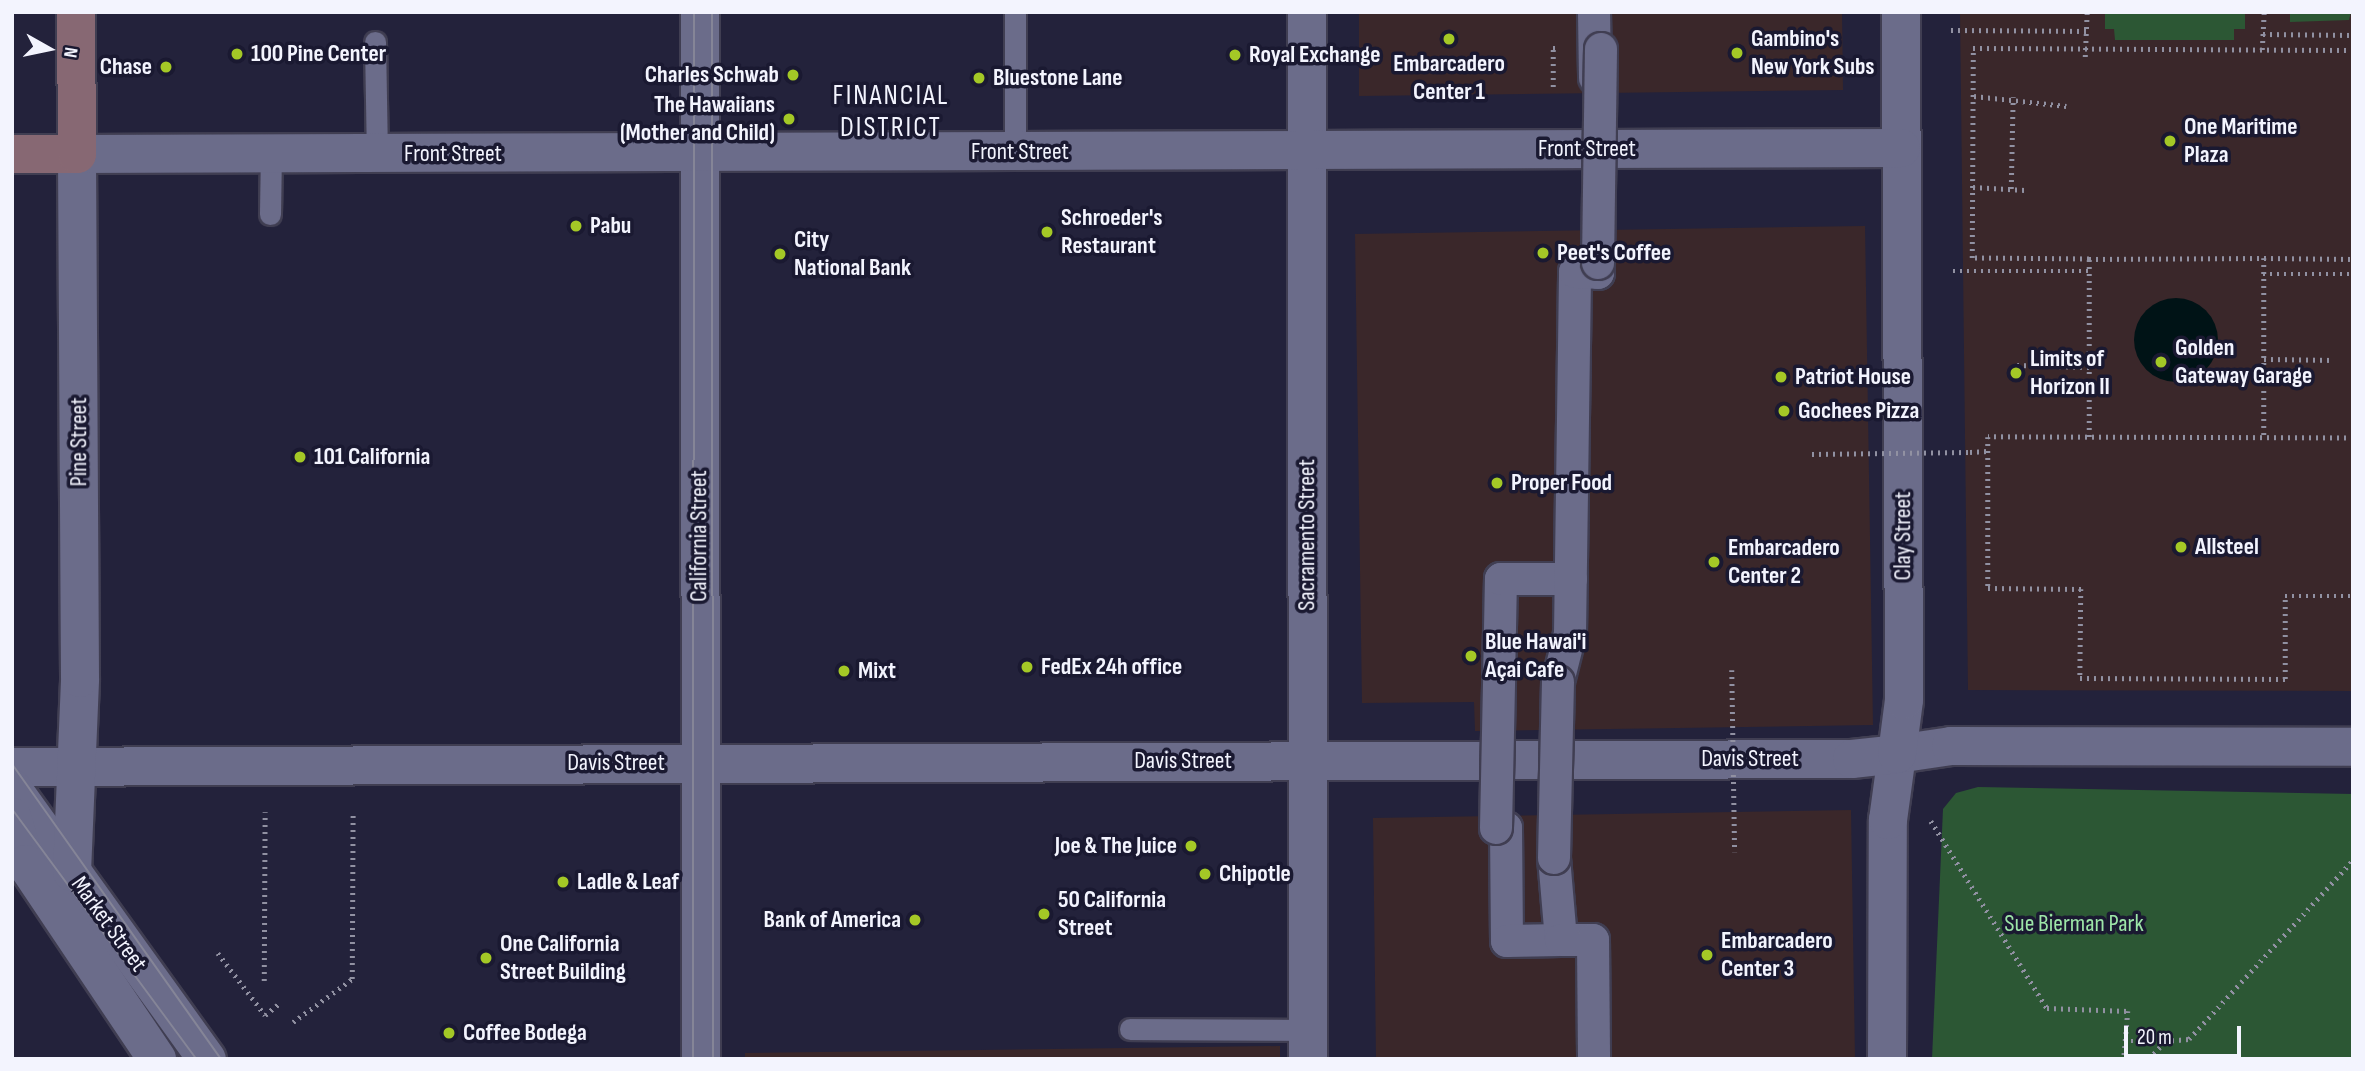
<!DOCTYPE html>
<html>
<head>
<meta charset="utf-8">
<style>
  body { margin:0 }
  #map { position:relative; width:2365px; height:1071px; overflow:hidden; background:#23223b; font-family:"Sofia Sans Condensed",sans-serif }
  div>[style] { position:absolute }
  .commercial>* { inset:0; background:#3a272a }
  .green>* { inset:0; background:#2c5734 }
  .water>* { inset:0; background:#001316 }
  .round { border-radius:50% }
  .path>* { height:4.5px; margin-top:-2.25px; transform-origin:0; background:repeating-linear-gradient(90deg,#9191a2 0 2px,transparent 0 7px) }
  .roads { filter:drop-shadow(2px 0 #403e52) drop-shadow(-2px 0 #403e52) drop-shadow(0 2px #403e52) drop-shadow(0 -2px #403e52) }
  .service>* { height:21px; margin:-10.5px; padding:0 10.5px; transform-origin:10.5px; border-radius:10.5px; background:#6b6c8a }
  .pedestrian>* { height:32px; margin:-16px; padding:0 16px; transform-origin:16px; border-radius:16px; background:#6b6c8a }
  .minor>* { height:38px; margin:-19px; padding:0 19px; transform-origin:19px; border-radius:19px; background:#6b6c8a }
  .tertiary>* { height:38px; margin:-19px; padding:0 19px; transform-origin:19px; border-radius:19px; background:#6b6c8a }
  .secondary>* { height:38px; margin:-19px; padding:0 19px; transform-origin:19px; border-radius:19px; background:#876873 }
  .tram>* { height:2px; margin:-1px; padding:0 1px; transform-origin:1px; border-radius:1px; background:#858597 }
  .path-bridge>* { height:4.5px; margin-top:-2.25px; transform-origin:0; background:repeating-linear-gradient(90deg,#9191a2 0 2px,transparent 0 7px) }
  .bridges { filter:drop-shadow(2px 0 #403e52) drop-shadow(-2px 0 #403e52) drop-shadow(0 2px #403e52) drop-shadow(0 -2px #403e52) }
  .pedestrian-bridge>* { height:32px; margin:-16px; padding:0 16px; transform-origin:16px; border-radius:16px; background:#6b6c8a }
  .dots>* { width:19px; height:19px; translate:-50% -50%; box-sizing:border-box; border:4px solid #1a1931; border-radius:50% }
  span { translate:-50% -50%; white-space:nowrap; text-align:center; line-height:1.15; -webkit-text-stroke:7px #1a1931; paint-order:stroke }
  .poi-label { font-size:24px; color:#f3f4fe; font-weight:700 }
  .left { translate:0 -50%; text-align:left }
  .right { translate:-100% -50%; text-align:right }
  .street-label { font-size:24px; color:#f3f4fe }
  .park-label { font-size:24px; color:#9de6a8 }
  .quarter-label { font-size:28px; color:#f3f4fe; letter-spacing:2px }
  .frame { position:absolute; inset:0; border:14px solid #f3f4fe; pointer-events:none }
  .north { position:absolute; left:14px; top:14px; width:70px; height:70px; -webkit-text-stroke:5px #1a1931; paint-order:stroke; rotate:99deg; font-size:19px; font-weight:700; line-height:28px; text-align:center; color:#f3f4fe }
  .north::after { content:''; display:block; margin:auto; width:24px; height:32px; background:#f3f4fe; clip-path:polygon(50% 0,100% 100%,50% 72%,0 100%) }
  .scale { position:absolute; left:2124px; top:1026px; width:117px; height:32px; box-sizing:border-box; border:4px solid #f3f4fe; border-top:0; padding-left:9px; font-size:21px; line-height:24px; white-space:nowrap; color:#f3f4fe; -webkit-text-stroke:5px #1a1931; paint-order:stroke }
</style>
</head>
<body>
<div id="map">
  <div class="commercial">
    <div style="clip-path:polygon(1359px 12px,1842px 12px,1843px 90px,1359px 96px)"></div>
    <div style="clip-path:polygon(1960px 12px,2353px 12px,2353px 691px,1968px 690px)"></div>
    <div style="clip-path:polygon(1865px 226px,1873px 725px,1475px 731px,1474px 702px,1362px 703px,1355px 234px)"></div>
    <div style="clip-path:polygon(1851px 810px,1855px 1059px,1376px 1059px,1373px 818px)"></div>
    <div style="clip-path:polygon(1280px 1046px,1280px 1059px,745px 1059px,745px 1053px)"></div>
  </div>
  <div class="green">
    <div style="clip-path:polygon(2105px 12px,2245px 12px,2245px 29px,2234px 29px,2234px 40px,2115px 40px,2114px 29px,2105px 29px)"></div>
    <div style="clip-path:polygon(2290px 12px,2351px 12px,2349px 20px,2290px 22px)"></div>
    <div style="clip-path:polygon(1978px 787px,2353px 794px,2353px 1059px,1932px 1059px,1943px 809px,1956px 793px)"></div>
  </div>
  <div class="water">
    <div class="round" style="left:2134px;top:298px;width:84px;height:84px"></div>
  </div>
  <div class="path">
    <div style="left:1951px;top:30px;width:136px;rotate:0.4deg"></div>
    <div style="left:2263px;top:34px;width:90px;rotate:0.6deg"></div>
    <div style="left:2262px;top:50px;width:38px;rotate:-87deg"></div>
    <div style="left:2085px;top:57px;width:45px;rotate:-87.5deg"></div>
    <div style="left:1553px;top:87px;width:39px;rotate:-90deg"></div>
    <div style="left:1553px;top:48px;width:6px"></div>
    <div style="left:1974px;top:96px;width:93px;rotate:6.2deg"></div>
    <div style="left:1973px;top:187px;width:52px;rotate:3.3deg"></div>
    <div style="left:2011px;top:189px;width:92px;rotate:-88.8deg"></div>
    <div style="left:2264px;top:258px;width:89px;rotate:0.6deg"></div>
    <div style="left:2089px;top:259px;width:117px;rotate:-179.5deg"></div>
    <div style="left:1972px;top:258px;width:210px;rotate:-89.7deg"></div>
    <div style="left:1973px;top:48px;width:380px;rotate:0.3deg"></div>
    <div style="left:1953px;top:271px;width:136px"></div>
    <div style="left:2263px;top:274px;width:90px"></div>
    <div style="left:2264px;top:359px;width:70px;rotate:0.8deg"></div>
    <div style="left:2017px;top:365px;width:72px;rotate:1.6deg"></div>
    <div style="left:2089px;top:437px;width:178px;rotate:-90deg"></div>
    <div style="left:2089px;top:259px;width:175px;rotate:-0.3deg"></div>
    <div style="left:2264px;top:258px;width:180px;rotate:90deg"></div>
    <div style="left:2353px;top:438px;width:365px;rotate:-179.8deg"></div>
    <div style="left:1988px;top:437px;width:151px;rotate:90deg"></div>
    <div style="left:1988px;top:588px;width:93px;rotate:0.6deg"></div>
    <div style="left:2081px;top:589px;width:89px;rotate:90.6deg"></div>
    <div style="left:2080px;top:678px;width:205px;rotate:0.3deg"></div>
    <div style="left:2285px;top:679px;width:83px;rotate:-90deg"></div>
    <div style="left:2285px;top:596px;width:68px"></div>
    <div style="left:1970px;top:452px;width:18px;rotate:-3deg"></div>
    <div style="left:1931px;top:821px;width:220px;rotate:58.2deg"></div>
    <div style="left:2047px;top:1008px;width:81px;rotate:2.1deg"></div>
    <div style="left:2128px;top:1011px;width:48px;rotate:94.8deg"></div>
    <div style="left:218px;top:953px;width:78px;rotate:52.8deg"></div>
    <div style="left:265px;top:1015px;width:19px;rotate:-39deg"></div>
    <div style="left:264px;top:981px;width:169px;rotate:-89.7deg"></div>
    <div style="left:293px;top:1022px;width:73px;rotate:-36.1deg"></div>
    <div style="left:352px;top:979px;width:167px;rotate:-89.7deg"></div>
    <div style="left:2124px;top:1041px;width:40px"></div>
    <div style="left:2149px;top:1059px;width:24px;rotate:-48deg"></div>
    <div style="left:2165px;top:1041px;width:24px;rotate:-5deg"></div>
    <div style="left:2189px;top:1039px;width:243px;rotate:-47.5deg"></div>
  </div>
  <div class="roads">
    <div class="service">
      <div style="left:1015px;top:12px;width:140px;rotate:90deg"></div>
      <div style="left:375px;top:42px;width:112px;rotate:89deg"></div>
      <div style="left:270px;top:214px;width:61px;rotate:-89.1deg"></div>
      <div style="left:1130px;top:1029px;width:178px;rotate:0.3deg"></div>
    </div>
    <div class="pedestrian">
      <div style="left:1594px;top:12px;width:66px;rotate:89.1deg"></div>
      <div style="left:1499px;top:681px;width:102px;rotate:-88.9deg"></div>
      <div style="left:1501px;top:579px;width:70px"></div>
      <div style="left:1558px;top:682px;width:49px;rotate:-76deg"></div>
      <div style="left:1570px;top:634px;width:362px;rotate:-89.2deg"></div>
      <div style="left:1575px;top:272px;width:23px;rotate:2deg"></div>
      <div style="left:1598px;top:273px;width:10px;rotate:-90deg"></div>
      <div style="left:1496px;top:828px;width:10px"></div>
      <div style="left:1506px;top:828px;width:113px;rotate:89.5deg"></div>
      <div style="left:1507px;top:941px;width:54px;rotate:-1.1deg"></div>
      <div style="left:1554px;top:858px;width:82px;rotate:85.1deg"></div>
      <div style="left:1561px;top:940px;width:32px"></div>
      <div style="left:1593px;top:940px;width:119px;rotate:89.5deg"></div>
    </div>
    <div class="minor">
      <div style="left:1887px;top:1059px;width:239px;rotate:-89.8deg"></div>
      <div style="left:1888px;top:820px;width:67px;rotate:-82.2deg"></div>
      <div style="left:1897px;top:754px;width:55px;rotate:-8.4deg"></div>
      <div style="left:1951px;top:746px;width:402px;rotate:0.1deg"></div>
    </div>
    <div class="tertiary">
      <div style="left:700px;top:12px;width:1047px;rotate:89.95deg"></div>
      <div style="left:1307px;top:12px;width:1047px;rotate:89.95deg"></div>
      <div style="left:12px;top:767px;width:1840px;rotate:-0.25deg"></div>
      <div style="left:1852px;top:759px;width:45px;rotate:-6.3deg"></div>
      <div style="left:1897px;top:754px;width:54px;rotate:-82.6deg"></div>
      <div style="left:1904px;top:700px;width:688px;rotate:-90.25deg"></div>
      <div style="left:12px;top:788px;width:334px;rotate:54.3deg"></div>
      <div style="left:12px;top:817px;width:49px;rotate:73.4deg"></div>
      <div style="left:26px;top:864px;width:235px;rotate:56.1deg"></div>
      <div style="left:72px;top:872px;width:194px;rotate:-87.6deg"></div>
      <div style="left:80px;top:678px;width:524px;rotate:-90.33deg"></div>
      <div style="left:77px;top:154px;width:1824px;rotate:-0.19deg"></div>
    </div>
    <div class="secondary">
      <div style="left:12px;top:154px;width:65px"></div>
      <div style="left:77px;top:154px;width:142px;rotate:-90.4deg"></div>
    </div>
  </div>
  <div class="tram">
    <div style="left:712px;top:12px;width:1047px;rotate:89.95deg"></div>
    <div style="left:12px;top:764px;width:362px;rotate:54.7deg"></div>
    <div style="left:12px;top:809px;width:310px;rotate:53.6deg"></div>
    <div style="left:693px;top:1059px;width:1047px;rotate:-89.95deg"></div>
  </div>
  <div class="path-bridge">
    <div style="left:1812px;top:454px;width:158px;rotate:-0.7deg"></div>
    <div style="left:1732px;top:670px;width:182px;rotate:89.1deg"></div>
  </div>
  <div class="bridges">
    <div class="pedestrian-bridge">
      <div style="left:1598px;top:263px;width:214px;rotate:-89.2deg"></div>
      <div style="left:1496px;top:828px;width:147px;rotate:-88.8deg"></div>
      <div style="left:1554px;top:858px;width:176px;rotate:-88.7deg"></div>
    </div>
  </div>
  <div class="dots">
    <div style="left:1449px;top:39px;background:#a4c826"></div>
    <div style="left:1737px;top:53px;background:#a4c826"></div>
    <div style="left:237px;top:54px;background:#a4c826"></div>
    <div style="left:1235px;top:55px;background:#a4c826"></div>
    <div style="left:166px;top:67px;background:#a4c826"></div>
    <div style="left:793px;top:75px;background:#a4c826"></div>
    <div style="left:979px;top:78px;background:#a4c826"></div>
    <div style="left:789px;top:119px;background:#a4c826"></div>
    <div style="left:2170px;top:141px;background:#a4c826"></div>
    <div style="left:576px;top:226px;background:#a4c826"></div>
    <div style="left:1047px;top:232px;background:#a4c826"></div>
    <div style="left:1543px;top:253px;background:#a4c826"></div>
    <div style="left:780px;top:254px;background:#a4c826"></div>
    <div style="left:2161px;top:362px;background:#a4c826"></div>
    <div style="left:2016px;top:373px;background:#a4c826"></div>
    <div style="left:1781px;top:377px;background:#a4c826"></div>
    <div style="left:1784px;top:411px;background:#a4c826"></div>
    <div style="left:300px;top:457px;background:#a4c826"></div>
    <div style="left:1497px;top:483px;background:#a4c826"></div>
    <div style="left:2181px;top:547px;background:#a4c826"></div>
    <div style="left:1714px;top:562px;background:#a4c826"></div>
    <div style="left:1471px;top:656px;background:#a4c826"></div>
    <div style="left:1027px;top:667px;background:#a4c826"></div>
    <div style="left:844px;top:671px;background:#a4c826"></div>
    <div style="left:1191px;top:846px;background:#a4c826"></div>
    <div style="left:1205px;top:874px;background:#a4c826"></div>
    <div style="left:563px;top:882px;background:#a4c826"></div>
    <div style="left:1044px;top:914px;background:#a4c826"></div>
    <div style="left:915px;top:920px;background:#a4c826"></div>
    <div style="left:1707px;top:955px;background:#a4c826"></div>
    <div style="left:486px;top:958px;background:#a4c826"></div>
    <div style="left:449px;top:1033px;background:#a4c826"></div>
  </div>
  <div class="poi-label">
    <span class="left" style="left:1751px;top:53px">Gambino's<br>New York Subs</span>
    <span class="left" style="left:251px;top:54px">100 Pine Center</span>
    <span class="left" style="left:1249px;top:55px">Royal Exchange</span>
    <span style="left:1449px;top:78px">Embarcadero<br>Center 1</span>
    <span class="right" style="left:152px;top:67px">Chase</span>
    <span class="right" style="left:779px;top:75px">Charles Schwab</span>
    <span class="left" style="left:993px;top:78px">Bluestone Lane</span>
    <span class="right" style="left:775px;top:119px">The Hawaiians<br>(Mother and Child)</span>
    <span class="left" style="left:2184px;top:141px">One Maritime<br>Plaza</span>
    <span class="left" style="left:1061px;top:232px">Schroeder's<br>Restaurant</span>
    <span class="left" style="left:590px;top:226px">Pabu</span>
    <span class="left" style="left:794px;top:254px">City<br>National Bank</span>
    <span class="left" style="left:1557px;top:253px">Peet's Coffee</span>
    <span class="left" style="left:2175px;top:362px">Golden<br>Gateway Garage</span>
    <span class="left" style="left:2030px;top:373px">Limits of<br>Horizon II</span>
    <span class="left" style="left:1795px;top:377px">Patriot House</span>
    <span class="left" style="left:1798px;top:411px">Gochees Pizza</span>
    <span class="left" style="left:314px;top:457px">101 California</span>
    <span class="left" style="left:1511px;top:483px">Proper Food</span>
    <span class="left" style="left:2195px;top:547px">Allsteel</span>
    <span class="left" style="left:1728px;top:562px">Embarcadero<br>Center 2</span>
    <span class="left" style="left:1485px;top:656px">Blue Hawai'i<br>Açai Cafe</span>
    <span class="left" style="left:1041px;top:667px">FedEx 24h office</span>
    <span class="left" style="left:858px;top:671px">Mixt</span>
    <span class="right" style="left:1177px;top:846px">Joe &amp; The Juice</span>
    <span class="left" style="left:1219px;top:874px">Chipotle</span>
    <span class="left" style="left:577px;top:882px">Ladle &amp; Leaf</span>
    <span class="left" style="left:1058px;top:914px">50 California<br>Street</span>
    <span class="right" style="left:901px;top:920px">Bank of America</span>
    <span class="left" style="left:1721px;top:955px">Embarcadero<br>Center 3</span>
    <span class="left" style="left:500px;top:958px">One California<br>Street Building</span>
    <span class="left" style="left:463px;top:1033px">Coffee Bodega</span>
  </div>
  <div class="street-label">
    <span style="left:1587px;top:149px">Front Street</span>
    <span style="left:1020px;top:152px">Front Street</span>
    <span style="left:453px;top:154px">Front Street</span>
    <span style="left:79px;top:442px;rotate:-90deg">Pine Street</span>
    <span style="left:1307px;top:535px;rotate:-90deg">Sacramento Street</span>
    <span style="left:699px;top:536px;rotate:-90deg">California Street</span>
    <span style="left:1903px;top:536px;rotate:-90deg">Clay Street</span>
    <span style="left:1750px;top:759px">Davis Street</span>
    <span style="left:1183px;top:761px">Davis Street</span>
    <span style="left:616px;top:763px">Davis Street</span>
    <span style="left:109px;top:924px;rotate:54deg">Market Street</span>
  </div>
  <div class="park-label">
    <span style="left:2074px;top:924px">Sue Bierman Park</span>
  </div>
  <div class="quarter-label">
    <span style="left:891px;top:112px">FINANCIAL<br>DISTRICT</span>
  </div>
  <div class="frame"></div>
  <div class="north">N</div>
  <div class="scale">20 m</div>
</div>
</body>
</html>
